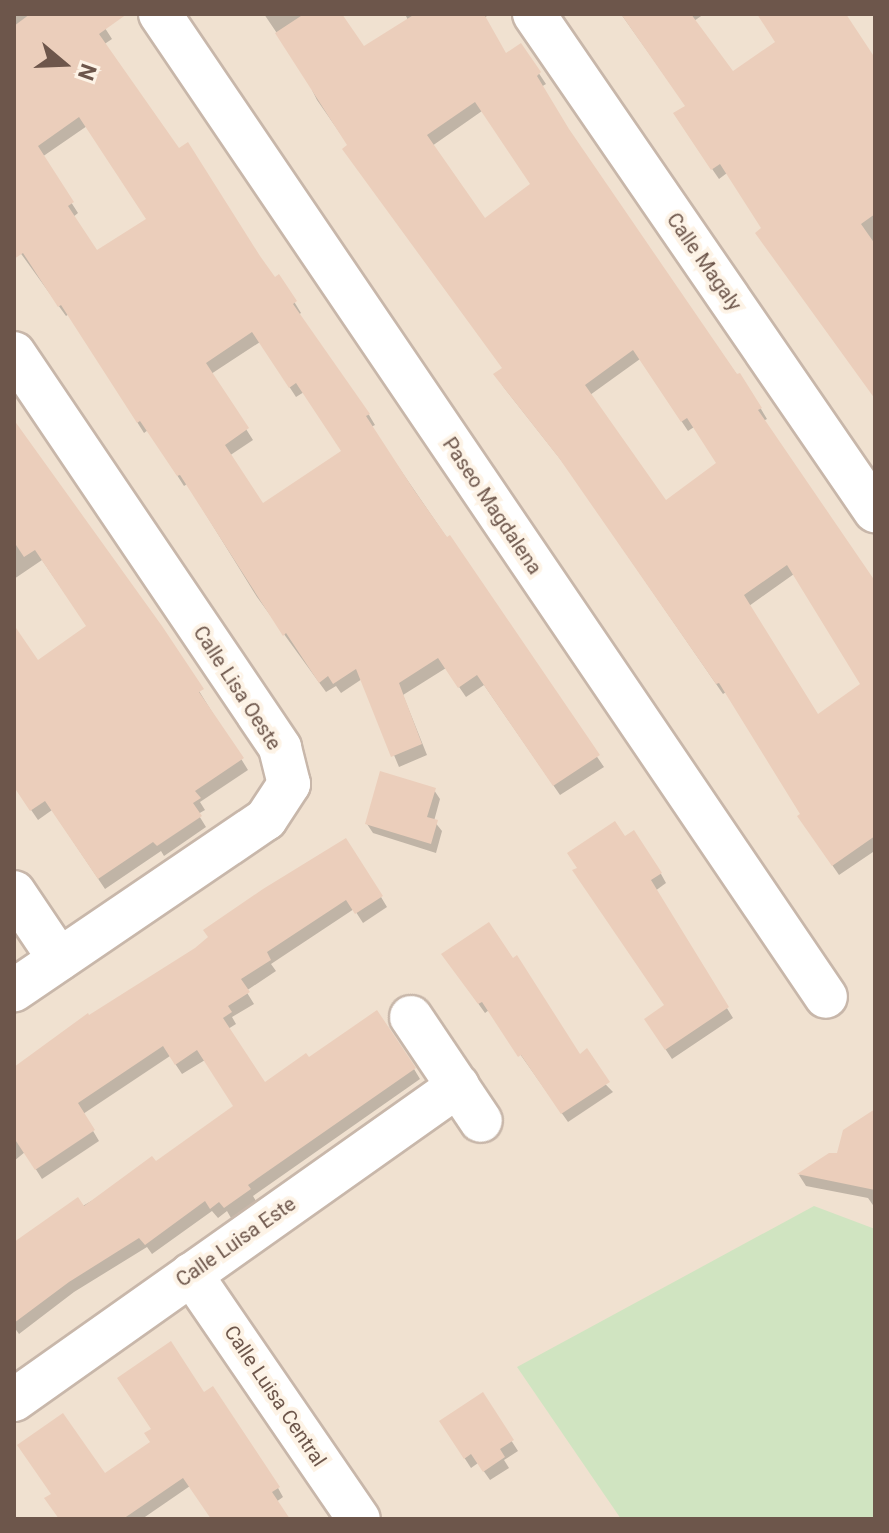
<!DOCTYPE html>
<html>
<head>
<meta charset="utf-8">
<style>
  body { margin:0 }
  #map { position:relative; width:889px; height:1533px; overflow:hidden; background:#f9efe1; font-family:Roboto,sans-serif }
  div>[style] { position:absolute }
  .residential>* { inset:0; background:#f0e1d0 }
  .green>* { inset:0; background:#d0e4c1 }
  .shadow>* { inset:0; background:#0003 }
  .building>* { inset:0; background:#ebcebb }
  .roads { filter:drop-shadow(2px 0 #c8b7aa) drop-shadow(-2px 0 #c8b7aa) drop-shadow(0 2px #c8b7aa) drop-shadow(0 -2px #c8b7aa) }
  .minor>* { height:42px; margin:-21px; padding:0 21px; transform-origin:21px; border-radius:21px; background:#fff }
  span { translate:-50% -50%; white-space:nowrap; text-align:center; line-height:1.15; -webkit-text-stroke:8px #fdf3e6; paint-order:stroke }
  .street-label { font-size:20px; color:#6d564b }
  .frame { position:absolute; inset:0; border:16px solid #6d564b; pointer-events:none }
  .north { position:absolute; left:24px; top:24px; width:80px; height:80px; -webkit-text-stroke:6px #fdf3e6; paint-order:stroke; rotate:109deg; font-size:22px; font-weight:700; line-height:32px; text-align:center; color:#6d564b }
  .north::after { content:''; display:block; margin:auto; width:28px; height:36px; background:#6d564b; clip-path:polygon(50% 0,100% 100%,50% 72%,0 100%) }
</style>
</head>
<body>
<div id="map">
  <div class="residential">
    <div style="clip-path:polygon(14px 14px,875px 14px,875px 1519px,14px 1519px)"></div>
  </div>
  <div class="green">
    <div style="clip-path:polygon(814px 1206px,875px 1229px,875px 1519px,621px 1519px,517px 1367px)"></div>
  </div>
  <div class="shadow">
    <div style="clip-path:polygon(evenodd,14px 14px,96px 14px,112px 39px,103px 45px,274px 280px,279px 277px,301px 313px,298px 315px,369px 415px,375px 425px,371px 427px,604px 767px,560px 795px,484px 685px,466px 697px,446px 668px,403px 695px,427px 755px,399px 767px,362px 679px,341px 693px,336px 686px,326px 692px,257px 597px,187px 484px,184px 486px,148px 430px,144px 433px,69px 314px,66px 316px,14px 244px,14px 14px,87px 126px,148px 220px,96px 253px,73px 217px,78px 213px,42px 157px,87px 126px,14px 14px,260px 342px,296px 397px,304px 392px,343px 452px,262px 506px,229px 456px,253px 440px,211px 374px,260px 342px)"></div>
    <div style="clip-path:polygon(evenodd,264px 14px,340px 14px,363px 48px,408px 20px,405px 14px,490px 14px,484px 18px,505px 56px,520px 45px,546px 84px,541px 87px,618px 206px,761px 409px,767px 419px,763px 421px,875px 583px,875px 855px,873px 852px,839px 875px,806px 827px,802px 814px,726px 692px,723px 694px,568px 469px,502px 385px,504px 369px,317px 100px,312px 90px,314px 88px,264px 14px,482px 111px,532px 185px,484px 221px,432px 146px,482px 111px,264px 14px,640px 359px,688px 431px,694px 427px,718px 464px,666px 503px,590px 395px,640px 359px,264px 14px,794px 574px,862px 685px,817px 717px,749px 606px,794px 574px)"></div>
    <div style="clip-path:polygon(621px 14px,704px 14px,694px 21px,732px 74px,778px 43px,758px 14px,843px 14px,875px 59px,875px 389px,727px 173px,719px 179px,682px 125px,687px 107px)"></div>
    <div style="clip-path:polygon(14px 423px,160px 628px,248px 770px,200px 802px,205px 810px,198px 814px,206px 827px,164px 856px,161px 851px,105px 889px,52px 810px,38px 820px,14px 785px,14px 635px,38px 663px,88px 627px,42px 560px,14px 579px)"></div>
    <div style="clip-path:polygon(434px 790px,440px 799px,434px 821px,442px 831px,436px 853px,373px 833px,367px 824px)"></div>
    <div style="clip-path:polygon(624px 839px,661px 874px,666px 883px,655px 891px,733px 1018px,672px 1059px,652px 1029px,666px 1007px)"></div>
    <div style="clip-path:polygon(264px 891px,381px 897px,387px 907px,363px 923px,354px 909px,271px 964px,276px 971px,246px 991px,254px 1004px,232px 1017px,236px 1024px,228px 1029px,264px 1085px,309px 1060px,414px 1069px,420px 1079px,253px 1196px,256px 1201px,231px 1218px,227px 1211px,218px 1218px,212px 1211px,152px 1254px,147px 1247px,74px 1292px,19px 1334px,14px 1327px,14px 1246px,155px 1164px,236px 1107px,205px 1060px,182px 1074px,170px 1056px,83px 1114px,99px 1141px,42px 1179px,25px 1152px,14px 1161px,14px 1070px,87px 1015px,89px 1018px,196px 949px)"></div>
    <div style="clip-path:polygon(450px 964px,579px 1057px,613px 1092px,568px 1122px,489px 1010px,485px 1013px)"></div>
    <div style="clip-path:polygon(875px 1112px,875px 1208px,868px 1198px,806px 1186px,799px 1175px,829px 1155px,838px 1155px)"></div>
    <div style="clip-path:polygon(203px 1395px,278px 1488px,283px 1497px,276px 1502px,287px 1519px,212px 1519px,190px 1486px,142px 1519px,60px 1519px,104px 1476px,152px 1443px)"></div>
    <div style="clip-path:polygon(482px 1395px,518px 1451px,504px 1460px,509px 1468px,490px 1480px,478px 1463px,471px 1468px,447px 1431px)"></div>
  </div>
  <div class="building">
    <div style="clip-path:polygon(evenodd,30px 14px,127px 14px,99px 34px,179px 148px,188px 142px,260px 256px,275px 277px,279px 274px,297px 301px,293px 304px,370px 414px,366px 416px,414px 490px,447px 537px,450px 535px,600px 755px,553px 786px,477px 675px,458px 688px,438px 658px,399px 683px,422px 744px,391px 757px,356px 669px,333px 684px,328px 676px,319px 683px,286px 633px,283px 636px,180px 475px,177px 476px,140px 421px,137px 423px,61px 305px,58px 307px,23px 253px,14px 259px,14px 26px,30px 14px,79px 117px,146px 219px,97px 250px,68px 206px,74px 202px,38px 146px,79px 117px,30px 14px,252px 332px,289px 388px,296px 383px,341px 451px,263px 503px,225px 445px,249px 428px,206px 363px,252px 332px)"></div>
    <div style="clip-path:polygon(evenodd,304px 14px,342px 14px,364px 46px,415px 14px,484px 14px,506px 53px,521px 43px,541px 72px,537px 76px,569px 129px,737px 374px,740px 373px,762px 408px,758px 410px,875px 581px,875px 836px,832px 866px,797px 816px,800px 814px,719px 683px,716px 684px,559px 458px,493px 374px,502px 368px,342px 149px,347px 145px,275px 33px,304px 14px,475px 102px,530px 184px,485px 218px,427px 135px,475px 102px,304px 14px,633px 350px,681px 422px,687px 418px,716px 463px,666px 500px,585px 385px,633px 350px,304px 14px,787px 565px,860px 684px,818px 714px,744px 595px,787px 565px)"></div>
    <div style="clip-path:polygon(621px 14px,691px 14px,733px 71px,775px 42px,757px 14px,846px 14px,875px 58px,875px 214px,861px 224px,875px 244px,875px 399px,755px 233px,761px 228px,720px 164px,711px 170px,673px 113px,685px 106px)"></div>
    <div style="clip-path:polygon(14px 420px,162px 626px,204px 689px,199px 692px,244px 758px,195px 791px,201px 798px,193px 803px,202px 816px,157px 846px,153px 842px,98px 879px,45px 801px,30px 811px,14px 787px,14px 625px,38px 660px,86px 626px,35px 550px,24px 557px,14px 542px)"></div>
    <div style="clip-path:polygon(380px 771px,436px 788px,427px 817px,438px 820px,431px 844px,365px 824px)"></div>
    <div style="clip-path:polygon(615px 821px,625px 836px,634px 830px,662px 873px,651px 880px,729px 1007px,665px 1050px,644px 1019px,664px 1005px,572px 870px,577px 868px,567px 853px)"></div>
    <div style="clip-path:polygon(346px 838px,383px 896px,355px 914px,346px 900px,267px 952px,271px 960px,241px 979px,250px 992px,228px 1006px,232px 1012px,223px 1018px,265px 1082px,306px 1053px,309px 1057px,377px 1010px,416px 1068px,248px 1185px,251px 1189px,224px 1208px,219px 1202px,210px 1209px,205px 1201px,145px 1245px,139px 1238px,69px 1282px,14px 1323px,14px 1242px,78px 1197px,84px 1206px,152px 1156px,156px 1161px,233px 1106px,197px 1050px,175px 1065px,163px 1046px,78px 1103px,95px 1130px,35px 1170px,14px 1138px,14px 1067px,88px 1013px,89px 1015px,195px 948px,208px 937px,203px 930px,263px 889px)"></div>
    <div style="clip-path:polygon(489px 922px,513px 958px,517px 955px,580px 1054px,587px 1048px,610px 1082px,561px 1114px,521px 1055px,518px 1057px,482px 1002px,478px 1004px,441px 954px)"></div>
    <div style="clip-path:polygon(875px 1109px,875px 1190px,797px 1174px,829px 1153px,837px 1153px,843px 1130px)"></div>
    <div style="clip-path:polygon(171px 1341px,204px 1392px,213px 1386px,280px 1487px,272px 1492px,290px 1519px,211px 1519px,183px 1478px,123px 1519px,59px 1519px,44px 1498px,51px 1494px,17px 1445px,63px 1413px,105px 1473px,150px 1442px,144px 1433px,151px 1429px,117px 1378px)"></div>
    <div style="clip-path:polygon(483px 1392px,514px 1440px,500px 1449px,505px 1457px,483px 1472px,471px 1454px,464px 1459px,439px 1421px)"></div>
  </div>
  <div class="roads">
    <div class="minor">
      <div style="left:160px;top:14px;width:1187px;rotate:55.88deg"></div>
      <div style="left:534px;top:14px;width:603px;rotate:55.55deg"></div>
      <div style="left:14px;top:353px;width:476px;rotate:56deg"></div>
      <div style="left:280px;top:748px;width:37px;rotate:76deg"></div>
      <div style="left:289px;top:784px;width:42px;rotate:123.3deg"></div>
      <div style="left:266px;top:819px;width:305px;rotate:145.8deg"></div>
      <div style="left:14px;top:892px;width:81px;rotate:56.1deg"></div>
      <div style="left:411px;top:1017px;width:125px;rotate:56.1deg"></div>
      <div style="left:191px;top:1274px;width:297px;rotate:55.6deg"></div>
      <div style="left:14px;top:1400px;width:544px;rotate:-35.27deg"></div>
    </div>
  </div>
  <div class="street-label">
    <span style="left:704px;top:262px;rotate:55deg">Calle Magaly</span>
    <span style="left:492px;top:506px;rotate:56deg">Paseo Magdalena</span>
    <span style="left:237px;top:688px;rotate:57deg">Calle Lisa Oeste</span>
    <span style="left:236px;top:1242px;rotate:-35deg">Calle Luisa Este</span>
    <span style="left:275px;top:1396px;rotate:56deg">Calle Luisa Central</span>
  </div>
  <div class="frame"></div>
  <div class="north">N</div>
</div>
</body>
</html>
